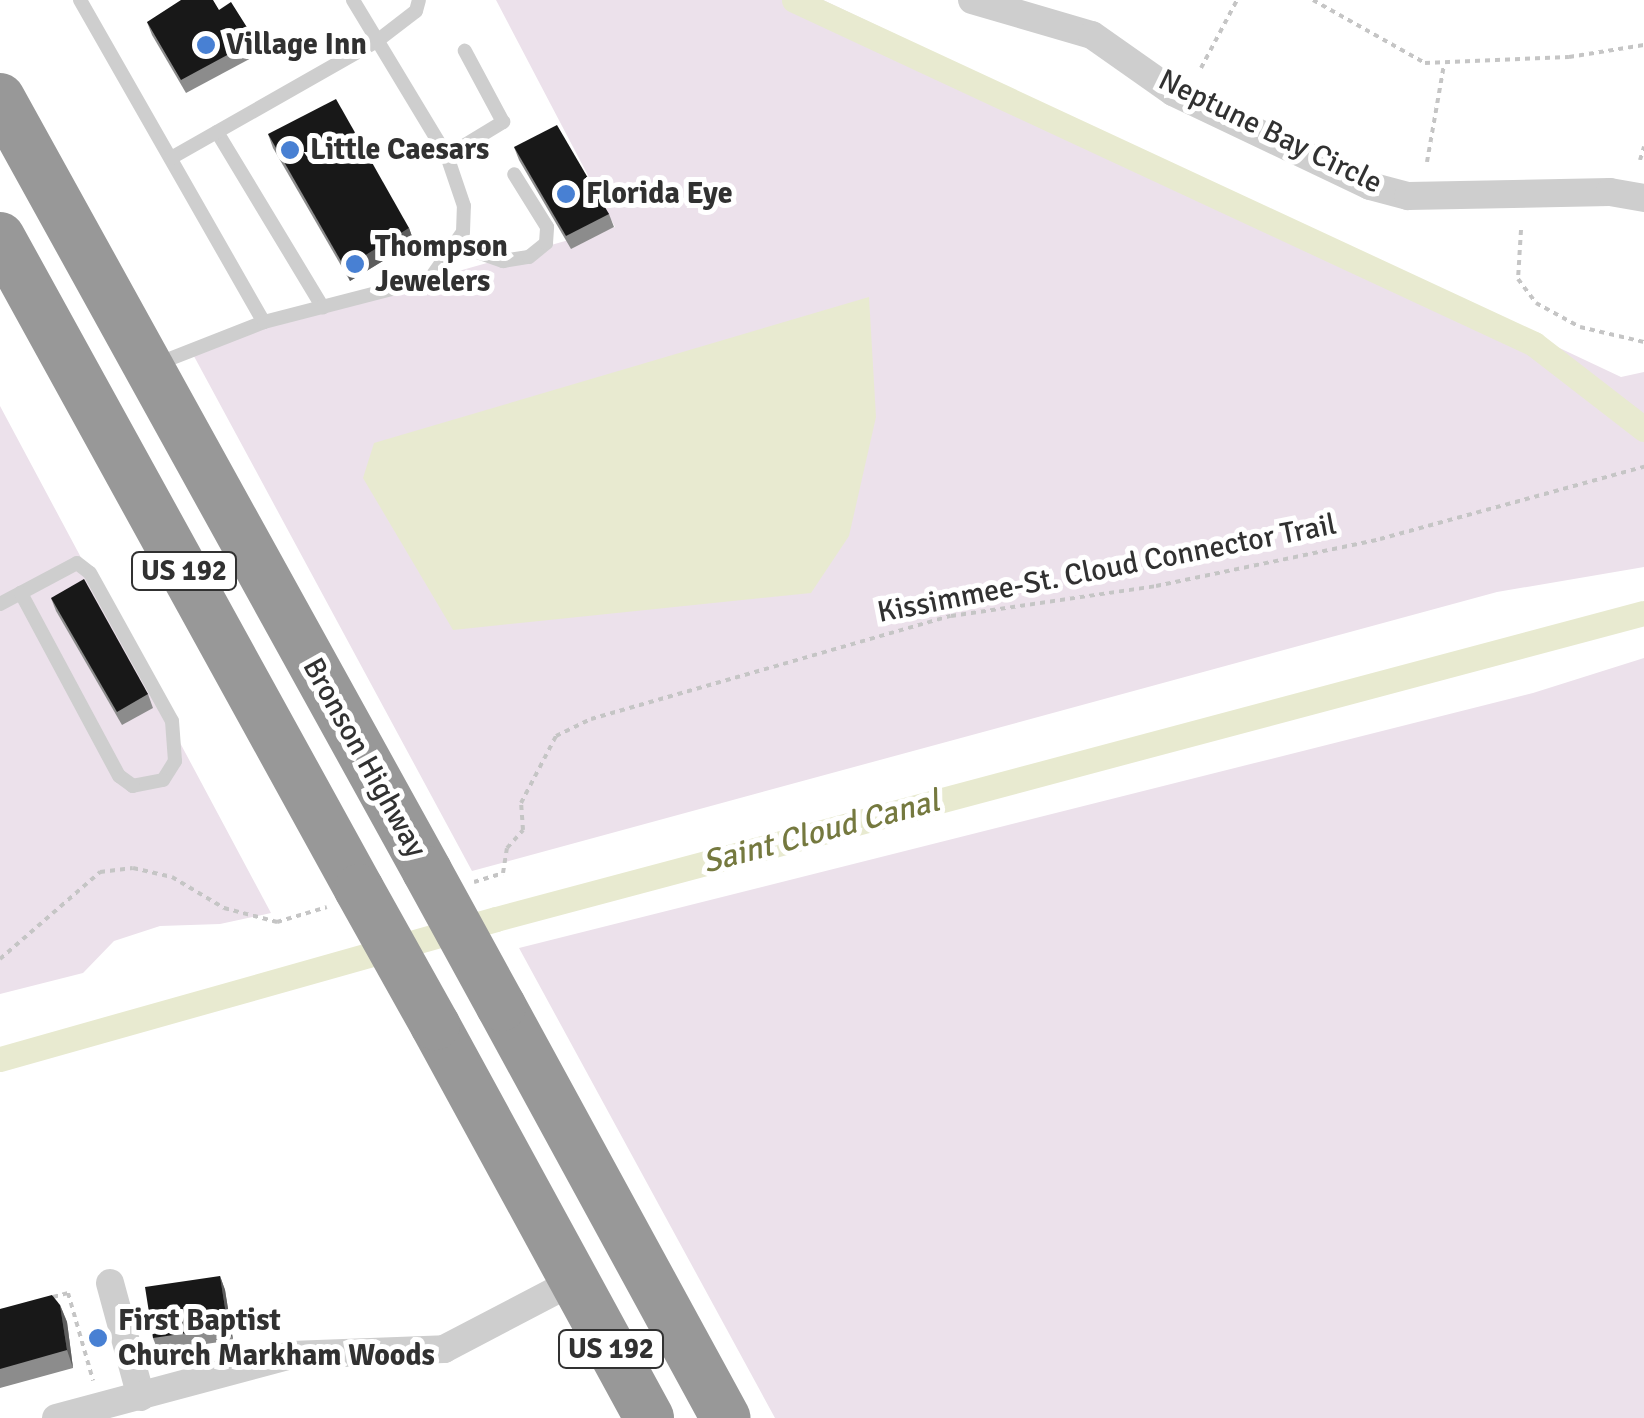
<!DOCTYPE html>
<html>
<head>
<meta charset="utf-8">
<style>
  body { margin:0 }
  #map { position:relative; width:1644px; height:1418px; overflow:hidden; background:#fff; font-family:Signika,sans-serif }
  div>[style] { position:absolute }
  .green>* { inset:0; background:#ece1eb }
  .water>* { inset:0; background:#e8ead0 }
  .canal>* { height:25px; margin:-12.5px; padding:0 12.5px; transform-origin:12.5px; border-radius:12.5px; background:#e8ead0 }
  .path>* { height:4px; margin-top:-2px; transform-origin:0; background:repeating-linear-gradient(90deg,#c5c5c5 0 5px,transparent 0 10px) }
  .lane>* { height:14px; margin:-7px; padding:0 7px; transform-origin:7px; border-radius:7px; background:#cecece }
  .street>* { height:28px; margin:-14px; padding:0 14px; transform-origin:14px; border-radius:14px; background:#cecece }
  .highway>* { height:50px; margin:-25px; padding:0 25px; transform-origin:25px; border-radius:25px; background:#989898 }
  .highway-bridge>* { height:50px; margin:-25px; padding:0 25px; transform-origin:25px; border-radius:25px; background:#989898 }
  .wall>* { inset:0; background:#8c8c8c }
  .shaded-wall>* { inset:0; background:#5d5d5d }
  .building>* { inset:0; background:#181818 }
  .dots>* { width:28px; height:28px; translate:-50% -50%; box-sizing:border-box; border:5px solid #fff; border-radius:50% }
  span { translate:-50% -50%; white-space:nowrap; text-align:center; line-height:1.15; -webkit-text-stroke:10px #fff; paint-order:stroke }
  .shield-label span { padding:2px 8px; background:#fff; border:2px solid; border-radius:8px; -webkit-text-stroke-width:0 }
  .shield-label { font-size:28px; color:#313131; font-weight:700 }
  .poi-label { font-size:30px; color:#313131; font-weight:700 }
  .left { translate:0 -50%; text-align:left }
  .street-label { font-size:30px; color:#313131 }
  .water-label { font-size:32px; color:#75793f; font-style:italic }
</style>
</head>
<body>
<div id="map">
  <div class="green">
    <div style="clip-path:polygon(496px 0,823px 0,1621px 377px,1644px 372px,1644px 567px,1497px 592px,472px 871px,189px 347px,615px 227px)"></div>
    <div style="clip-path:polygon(0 406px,271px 913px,220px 924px,160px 926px,114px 941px,83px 973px,0 994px)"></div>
    <div style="clip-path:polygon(1644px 658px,1644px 1418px,775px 1418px,519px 948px,1533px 693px)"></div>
  </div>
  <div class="water">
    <div style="clip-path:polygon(869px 297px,876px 417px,849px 536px,811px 593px,453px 630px,363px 478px,374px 443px)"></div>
  </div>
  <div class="canal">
    <div style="left:794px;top:0;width:816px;rotate:24.93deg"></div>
    <div style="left:1534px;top:344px;width:139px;rotate:37.7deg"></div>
    <div style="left:0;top:1059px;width:515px;rotate:-15.76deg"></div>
    <div style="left:496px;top:919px;width:1188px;rotate:-14.93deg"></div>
  </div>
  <div class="path">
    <div style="left:1313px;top:0;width:129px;rotate:29.4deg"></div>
    <div style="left:1425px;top:63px;width:144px;rotate:-2.4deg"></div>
    <div style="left:1569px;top:57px;width:76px;rotate:-9.1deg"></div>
    <div style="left:1201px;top:68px;width:77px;rotate:-62.1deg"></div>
    <div style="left:1640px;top:160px;width:14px;rotate:-73deg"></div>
    <div style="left:1427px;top:162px;width:98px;rotate:-80.1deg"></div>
    <div style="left:1521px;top:230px;width:49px;rotate:93.5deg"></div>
    <div style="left:1518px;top:279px;width:30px;rotate:53deg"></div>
    <div style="left:1536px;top:303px;width:50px;rotate:28.6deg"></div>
    <div style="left:1580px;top:327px;width:66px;rotate:13.2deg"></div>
    <div style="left:474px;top:882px;width:30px;rotate:-17deg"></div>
    <div style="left:503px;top:873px;width:25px;rotate:-81deg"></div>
    <div style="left:507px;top:848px;width:24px;rotate:-48deg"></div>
    <div style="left:523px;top:830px;width:27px;rotate:-94deg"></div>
    <div style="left:521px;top:803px;width:76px;rotate:-62.4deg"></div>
    <div style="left:556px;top:736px;width:39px;rotate:-26deg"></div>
    <div style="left:591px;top:719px;width:374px;rotate:-16deg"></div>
    <div style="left:951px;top:616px;width:207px;rotate:-8.3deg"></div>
    <div style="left:1156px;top:586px;width:229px;rotate:-11.8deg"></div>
    <div style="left:1380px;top:539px;width:274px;rotate:-15.3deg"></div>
    <div style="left:0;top:959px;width:133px;rotate:-41deg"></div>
    <div style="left:100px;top:872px;width:33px;rotate:-7deg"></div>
    <div style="left:133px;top:868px;width:40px;rotate:13deg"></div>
    <div style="left:172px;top:877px;width:61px;rotate:30.8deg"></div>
    <div style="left:224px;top:908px;width:55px;rotate:14.8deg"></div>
    <div style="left:277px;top:922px;width:52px;rotate:-16.7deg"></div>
    <div style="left:53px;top:1297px;width:16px;rotate:-15deg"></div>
    <div style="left:68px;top:1293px;width:91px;rotate:74deg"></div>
  </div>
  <div class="lane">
    <div style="left:80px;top:0;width:371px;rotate:60.3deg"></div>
    <div style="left:264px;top:322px;width:118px;rotate:158.6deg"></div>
    <div style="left:217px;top:132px;width:205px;rotate:58.9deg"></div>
    <div style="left:447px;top:156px;width:66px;rotate:-31.3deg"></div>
    <div style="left:503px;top:122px;width:81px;rotate:-118.2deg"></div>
    <div style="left:171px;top:158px;width:237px;rotate:-29.6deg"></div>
    <div style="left:377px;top:41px;width:49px;rotate:-37.6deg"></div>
    <div style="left:416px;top:11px;width:11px;rotate:-75deg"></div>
    <div style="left:457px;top:245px;width:49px;rotate:19.2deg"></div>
    <div style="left:503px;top:261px;width:26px;rotate:-9deg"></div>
    <div style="left:529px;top:257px;width:22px;rotate:-39deg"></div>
    <div style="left:546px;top:243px;width:16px;rotate:-86deg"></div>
    <div style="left:547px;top:227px;width:62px;rotate:-121.9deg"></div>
    <div style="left:264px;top:322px;width:171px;rotate:-14.5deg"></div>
    <div style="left:430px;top:279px;width:57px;rotate:-54.9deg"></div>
    <div style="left:463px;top:232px;width:26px;rotate:-88deg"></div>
    <div style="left:464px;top:206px;width:53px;rotate:-108.8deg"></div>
    <div style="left:447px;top:156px;width:182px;rotate:-121.1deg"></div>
    <div style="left:0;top:604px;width:87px;rotate:-28deg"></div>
    <div style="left:77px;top:563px;width:16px;rotate:38deg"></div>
    <div style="left:90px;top:573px;width:169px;rotate:61deg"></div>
    <div style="left:172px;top:721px;width:40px;rotate:85.7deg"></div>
    <div style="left:175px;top:761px;width:22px;rotate:122deg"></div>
    <div style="left:163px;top:780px;width:31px;rotate:169deg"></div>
    <div style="left:133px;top:786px;width:17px;rotate:-144deg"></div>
    <div style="left:119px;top:776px;width:208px;rotate:-118.2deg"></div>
  </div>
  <div class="street">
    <div style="left:972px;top:0;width:125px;rotate:16.3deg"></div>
    <div style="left:1092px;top:35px;width:99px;rotate:35.1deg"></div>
    <div style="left:1173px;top:92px;width:218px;rotate:25.5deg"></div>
    <div style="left:1370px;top:186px;width:39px;rotate:15deg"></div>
    <div style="left:1408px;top:196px;width:202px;rotate:-1.1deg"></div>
    <div style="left:1610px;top:192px;width:35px;rotate:10deg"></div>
    <div style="left:110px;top:1283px;width:118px;rotate:74.8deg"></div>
    <div style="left:56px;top:1418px;width:243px;rotate:-15deg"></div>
    <div style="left:291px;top:1355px;width:153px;rotate:-2.2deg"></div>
    <div style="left:444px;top:1349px;width:147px;rotate:-27.6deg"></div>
  </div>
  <div class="highway">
    <div style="left:0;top:98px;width:883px;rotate:61.08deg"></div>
    <div style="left:0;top:237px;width:744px;rotate:61.16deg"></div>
    <div style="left:501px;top:1006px;width:469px;rotate:61.4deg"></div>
    <div style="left:435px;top:1025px;width:447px;rotate:61.4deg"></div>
  </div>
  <div class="highway-bridge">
    <div style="left:427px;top:871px;width:154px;rotate:61.3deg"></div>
    <div style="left:359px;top:889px;width:156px;rotate:60.8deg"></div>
  </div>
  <div class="wall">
    <div style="clip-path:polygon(219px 10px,255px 40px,259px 54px,186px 93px,152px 35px,147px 22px)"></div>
    <div style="clip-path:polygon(268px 134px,409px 228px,414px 242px,350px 281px,273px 148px)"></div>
    <div style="clip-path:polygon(514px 147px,609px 214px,614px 227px,571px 249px,519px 160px)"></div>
    <div style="clip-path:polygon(51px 598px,148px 694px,153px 708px,122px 725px,56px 611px)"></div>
    <div style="clip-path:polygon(220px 1276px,225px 1290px,233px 1340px,158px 1351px,153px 1338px)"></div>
    <div style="clip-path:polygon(60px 1305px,67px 1322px,73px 1368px,0 1388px,0 1309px)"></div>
  </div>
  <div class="shaded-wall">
    <div style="clip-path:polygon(409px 228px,414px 242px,350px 281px,345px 268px)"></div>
    <div style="clip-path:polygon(220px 1276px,225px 1290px,233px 1340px,228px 1327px)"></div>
    <div style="clip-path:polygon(60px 1305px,67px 1322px,73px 1368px,67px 1350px)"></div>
  </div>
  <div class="building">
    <div style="clip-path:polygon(181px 0,213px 0,219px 10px,231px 2px,255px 40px,181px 80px,147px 22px)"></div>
    <div style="clip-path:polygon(336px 99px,409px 228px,345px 268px,268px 134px)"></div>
    <div style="clip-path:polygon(557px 125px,609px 214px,566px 236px,514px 147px)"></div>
    <div style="clip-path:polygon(84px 579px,148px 694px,117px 712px,51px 598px)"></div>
    <div style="clip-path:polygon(220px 1276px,228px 1327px,153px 1338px,145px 1287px)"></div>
    <div style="clip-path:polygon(52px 1295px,60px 1305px,67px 1350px,0 1369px,0 1309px)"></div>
  </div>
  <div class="dots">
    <div style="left:206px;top:45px;background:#4880d3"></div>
    <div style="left:290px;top:150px;background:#4880d3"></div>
    <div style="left:566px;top:194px;background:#4880d3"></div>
    <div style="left:355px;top:264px;background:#4880d3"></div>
    <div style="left:98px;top:1338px;background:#4880d3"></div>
  </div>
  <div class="shield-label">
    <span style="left:184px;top:571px">US 192</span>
    <span style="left:611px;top:1349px">US 192</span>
  </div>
  <div class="poi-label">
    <span class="left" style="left:226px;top:45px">Village Inn</span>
    <span class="left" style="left:310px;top:150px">Little Caesars</span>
    <span class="left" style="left:586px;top:194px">Florida Eye</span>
    <span class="left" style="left:375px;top:264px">Thompson<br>Jewelers</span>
    <span class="left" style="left:118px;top:1338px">First Baptist<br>Church Markham Woods</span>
  </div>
  <div class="street-label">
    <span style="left:1270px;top:132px;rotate:26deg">Neptune Bay Circle</span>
    <span style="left:1107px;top:569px;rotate:-11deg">Kissimmee-St. Cloud Connector Trail</span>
    <span style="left:364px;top:758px;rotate:61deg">Bronson Highway</span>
  </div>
  <div class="water-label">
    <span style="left:821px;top:832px;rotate:-15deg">Saint Cloud Canal</span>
  </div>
</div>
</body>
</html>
